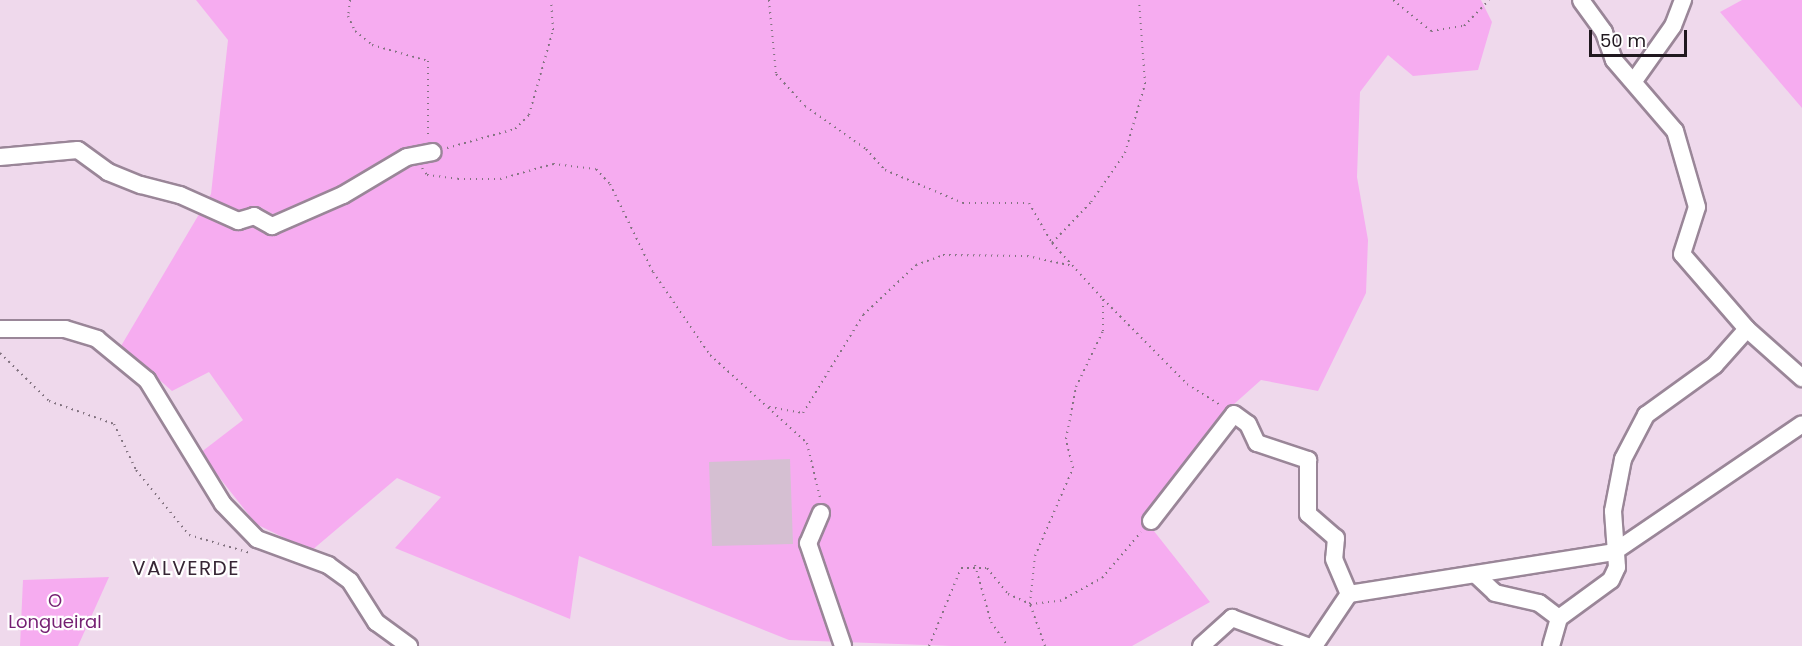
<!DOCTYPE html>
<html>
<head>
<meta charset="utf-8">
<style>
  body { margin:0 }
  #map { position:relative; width:1802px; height:646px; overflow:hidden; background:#efd9ec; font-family:Poppins,sans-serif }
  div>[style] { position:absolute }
  .green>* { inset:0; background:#f6acf0 }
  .building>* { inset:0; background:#d5bfd2 }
  .path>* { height:2px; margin-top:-1px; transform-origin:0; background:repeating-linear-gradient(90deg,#827380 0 1.5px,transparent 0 6px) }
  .roads { filter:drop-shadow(2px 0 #9a8698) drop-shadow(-2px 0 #9a8698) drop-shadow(0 2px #9a8698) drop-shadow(0 -2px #9a8698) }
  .minor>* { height:16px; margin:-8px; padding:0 8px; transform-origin:8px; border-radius:8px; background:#fff }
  span { translate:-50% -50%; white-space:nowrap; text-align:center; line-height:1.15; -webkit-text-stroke:4.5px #fff; paint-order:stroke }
  .park-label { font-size:18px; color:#751f72 }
  .neighbourhood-label { font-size:20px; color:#372635; letter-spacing:1.5px }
  .scale { position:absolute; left:1589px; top:30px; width:98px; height:27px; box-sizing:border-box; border:3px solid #20181f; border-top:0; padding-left:8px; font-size:18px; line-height:21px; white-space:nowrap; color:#20181f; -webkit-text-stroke:4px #fff; paint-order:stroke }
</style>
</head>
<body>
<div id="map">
  <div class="green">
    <div style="clip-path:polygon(196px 0,1481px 0,1492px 22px,1478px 70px,1413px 76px,1388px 55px,1360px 92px,1357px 177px,1368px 240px,1366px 293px,1318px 391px,1261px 380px,1224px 413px,1146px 521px,1210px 602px,1132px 646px,952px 646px,789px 640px,579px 556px,570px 619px,395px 548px,441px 497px,397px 478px,311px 551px,256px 524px,200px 453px,243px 420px,209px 372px,172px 391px,121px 346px,211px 194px,228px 40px)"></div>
    <div style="clip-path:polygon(1742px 0,1802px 0,1802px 108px,1720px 12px)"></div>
    <div style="clip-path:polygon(109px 577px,78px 646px,20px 646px,23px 580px)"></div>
  </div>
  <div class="building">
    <div style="clip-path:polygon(790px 459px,793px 544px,712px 546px,709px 462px)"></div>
  </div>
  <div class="path">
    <div style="left:350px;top:0;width:16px;rotate:97deg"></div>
    <div style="left:348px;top:16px;width:17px;rotate:65deg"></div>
    <div style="left:355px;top:31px;width:22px;rotate:39deg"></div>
    <div style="left:372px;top:45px;width:58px;rotate:15.9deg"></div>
    <div style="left:428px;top:61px;width:77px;rotate:90deg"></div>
    <div style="left:769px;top:0;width:74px;rotate:84.6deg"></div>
    <div style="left:776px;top:74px;width:43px;rotate:47.8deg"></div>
    <div style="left:805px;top:106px;width:75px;rotate:35.2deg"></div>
    <div style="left:866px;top:149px;width:28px;rotate:48deg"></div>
    <div style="left:885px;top:170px;width:85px;rotate:22.9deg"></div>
    <div style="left:963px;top:203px;width:66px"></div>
    <div style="left:1029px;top:203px;width:46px;rotate:60.1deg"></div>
    <div style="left:1052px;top:243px;width:76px;rotate:47.7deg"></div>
    <div style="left:1103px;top:299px;width:120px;rotate:45.3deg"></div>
    <div style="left:1187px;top:384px;width:41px;rotate:32.2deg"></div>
    <div style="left:1393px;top:0;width:49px;rotate:39.2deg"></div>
    <div style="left:1431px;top:31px;width:33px;rotate:-9deg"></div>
    <div style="left:1464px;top:26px;width:36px;rotate:-46deg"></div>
    <div style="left:447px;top:148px;width:71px;rotate:-15.6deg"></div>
    <div style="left:515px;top:129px;width:20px;rotate:-45deg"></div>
    <div style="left:529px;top:115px;width:88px;rotate:-74.2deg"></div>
    <div style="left:553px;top:30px;width:30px;rotate:-94deg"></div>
    <div style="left:422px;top:168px;width:9px;rotate:54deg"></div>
    <div style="left:427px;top:175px;width:31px;rotate:7deg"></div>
    <div style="left:458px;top:179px;width:42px"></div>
    <div style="left:500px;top:179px;width:55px;rotate:-15.8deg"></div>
    <div style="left:553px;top:164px;width:43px;rotate:6.6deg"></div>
    <div style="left:596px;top:169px;width:21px;rotate:47deg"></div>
    <div style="left:610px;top:184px;width:98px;rotate:64deg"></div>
    <div style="left:653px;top:272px;width:101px;rotate:55.5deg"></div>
    <div style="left:710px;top:355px;width:131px;rotate:42.2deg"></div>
    <div style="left:807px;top:443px;width:57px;rotate:76.7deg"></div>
    <div style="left:1052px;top:243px;width:57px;rotate:-46.4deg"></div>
    <div style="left:1091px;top:202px;width:60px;rotate:-55.2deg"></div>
    <div style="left:1125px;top:153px;width:72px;rotate:-73.8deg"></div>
    <div style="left:1145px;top:84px;width:84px;rotate:-94.1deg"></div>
    <div style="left:0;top:353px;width:69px;rotate:44.4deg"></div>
    <div style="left:49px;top:401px;width:69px;rotate:19.5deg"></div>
    <div style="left:114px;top:424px;width:51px;rotate:64.4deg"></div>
    <div style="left:136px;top:470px;width:84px;rotate:50.8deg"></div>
    <div style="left:189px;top:535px;width:64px;rotate:16.4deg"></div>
    <div style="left:769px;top:407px;width:35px;rotate:10deg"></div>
    <div style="left:803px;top:413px;width:115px;rotate:-58.5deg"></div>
    <div style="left:863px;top:315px;width:73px;rotate:-43.3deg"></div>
    <div style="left:916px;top:265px;width:29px;rotate:-20deg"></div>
    <div style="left:943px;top:255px;width:84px;rotate:0.7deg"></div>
    <div style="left:1027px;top:256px;width:47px;rotate:12.3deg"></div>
    <div style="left:975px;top:565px;width:59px;rotate:74.3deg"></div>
    <div style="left:991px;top:622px;width:29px;rotate:55deg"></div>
    <div style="left:929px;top:646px;width:84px;rotate:-67.7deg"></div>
    <div style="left:961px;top:568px;width:26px"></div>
    <div style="left:987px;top:568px;width:33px;rotate:51deg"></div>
    <div style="left:1008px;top:594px;width:24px;rotate:24deg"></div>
    <div style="left:1030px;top:604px;width:30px;rotate:-6deg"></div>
    <div style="left:1060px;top:601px;width:48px;rotate:-28.7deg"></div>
    <div style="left:1102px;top:578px;width:60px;rotate:-49.7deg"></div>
    <div style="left:1045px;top:646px;width:45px;rotate:-109.7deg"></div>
    <div style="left:1030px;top:604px;width:48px;rotate:-84.1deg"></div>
    <div style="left:1035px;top:556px;width:96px;rotate:-66.6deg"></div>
    <div style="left:1073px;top:468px;width:30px;rotate:-104deg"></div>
    <div style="left:1066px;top:439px;width:53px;rotate:-79.1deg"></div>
    <div style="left:1076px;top:387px;width:62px;rotate:-64.3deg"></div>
    <div style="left:1103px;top:331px;width:32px;rotate:-90deg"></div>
  </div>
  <div class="roads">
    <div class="minor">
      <div style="left:1634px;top:81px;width:67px;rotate:-54.7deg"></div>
      <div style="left:1673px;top:26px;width:28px;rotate:-69deg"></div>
      <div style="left:0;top:157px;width:78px;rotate:-5.1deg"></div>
      <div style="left:78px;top:150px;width:37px;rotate:36deg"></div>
      <div style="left:108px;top:172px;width:35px;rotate:22deg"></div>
      <div style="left:141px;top:185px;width:40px;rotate:14.4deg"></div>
      <div style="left:180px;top:195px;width:64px;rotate:24.1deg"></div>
      <div style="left:238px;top:221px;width:17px;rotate:-17deg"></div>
      <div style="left:254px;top:216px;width:21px;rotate:29deg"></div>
      <div style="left:272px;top:226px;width:77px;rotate:-23.6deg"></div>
      <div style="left:343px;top:195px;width:74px;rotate:-30.7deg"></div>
      <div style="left:407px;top:157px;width:26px;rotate:-11deg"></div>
      <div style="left:0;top:329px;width:65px"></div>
      <div style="left:65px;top:329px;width:34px;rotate:17deg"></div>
      <div style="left:97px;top:339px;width:65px;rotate:39.4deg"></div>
      <div style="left:147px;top:380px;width:145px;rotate:58.5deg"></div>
      <div style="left:223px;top:504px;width:49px;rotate:45.8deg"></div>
      <div style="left:257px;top:539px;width:76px;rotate:20.1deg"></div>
      <div style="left:328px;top:565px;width:27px;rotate:36deg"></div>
      <div style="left:350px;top:581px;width:49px;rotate:57.6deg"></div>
      <div style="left:376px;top:622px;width:41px;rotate:36deg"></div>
      <div style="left:1747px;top:329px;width:74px;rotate:41.7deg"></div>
      <div style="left:821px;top:513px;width:33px;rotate:113deg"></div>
      <div style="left:808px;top:543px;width:109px;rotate:71.2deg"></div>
      <div style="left:1151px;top:521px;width:135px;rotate:-52.2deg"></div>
      <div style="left:1234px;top:414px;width:17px;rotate:36deg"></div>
      <div style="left:1248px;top:424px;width:21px;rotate:65deg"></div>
      <div style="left:1257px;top:443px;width:54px;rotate:18.4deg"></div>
      <div style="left:1308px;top:460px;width:54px;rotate:90deg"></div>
      <div style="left:1308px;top:514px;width:37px;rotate:41deg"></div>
      <div style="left:1336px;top:538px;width:21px;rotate:95deg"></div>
      <div style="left:1334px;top:559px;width:38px;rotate:67deg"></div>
      <div style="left:1476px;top:575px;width:26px;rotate:43deg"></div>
      <div style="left:1495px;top:593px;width:45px;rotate:12.8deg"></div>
      <div style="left:1539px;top:603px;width:25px;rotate:37deg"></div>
      <div style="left:1201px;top:646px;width:42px;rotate:-42.1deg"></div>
      <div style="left:1232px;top:618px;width:80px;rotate:20.5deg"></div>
      <div style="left:1314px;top:646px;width:63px;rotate:-56.1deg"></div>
      <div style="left:1349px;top:594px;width:268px;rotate:-9deg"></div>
      <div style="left:1614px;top:552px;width:227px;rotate:-34.2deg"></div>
      <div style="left:1551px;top:646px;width:29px;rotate:-74deg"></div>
      <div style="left:1559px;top:618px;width:64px;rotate:-36.2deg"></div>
      <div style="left:1611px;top:580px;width:14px;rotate:-65deg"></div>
      <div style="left:1617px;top:567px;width:56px;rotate:-94.1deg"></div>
      <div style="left:1613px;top:511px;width:53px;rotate:-79.1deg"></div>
      <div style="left:1623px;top:459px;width:50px;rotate:-62.4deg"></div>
      <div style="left:1646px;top:415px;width:85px;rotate:-35.9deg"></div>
      <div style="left:1715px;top:365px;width:48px;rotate:-48.4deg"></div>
      <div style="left:1747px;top:329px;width:99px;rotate:-130.9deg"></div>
      <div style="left:1682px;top:254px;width:49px;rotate:-72.3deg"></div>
      <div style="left:1697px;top:207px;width:79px;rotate:-106.1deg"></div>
      <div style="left:1675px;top:131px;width:94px;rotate:-130.7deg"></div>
      <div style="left:1614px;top:60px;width:30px;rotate:-110deg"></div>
      <div style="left:1604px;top:32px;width:39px;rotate:-126deg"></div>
    </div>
  </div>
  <div class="park-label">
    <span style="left:55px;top:612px">O<br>Longueiral</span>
  </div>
  <div class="neighbourhood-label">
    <span style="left:186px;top:568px">VALVERDE</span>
  </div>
  <div class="scale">50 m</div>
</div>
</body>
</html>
